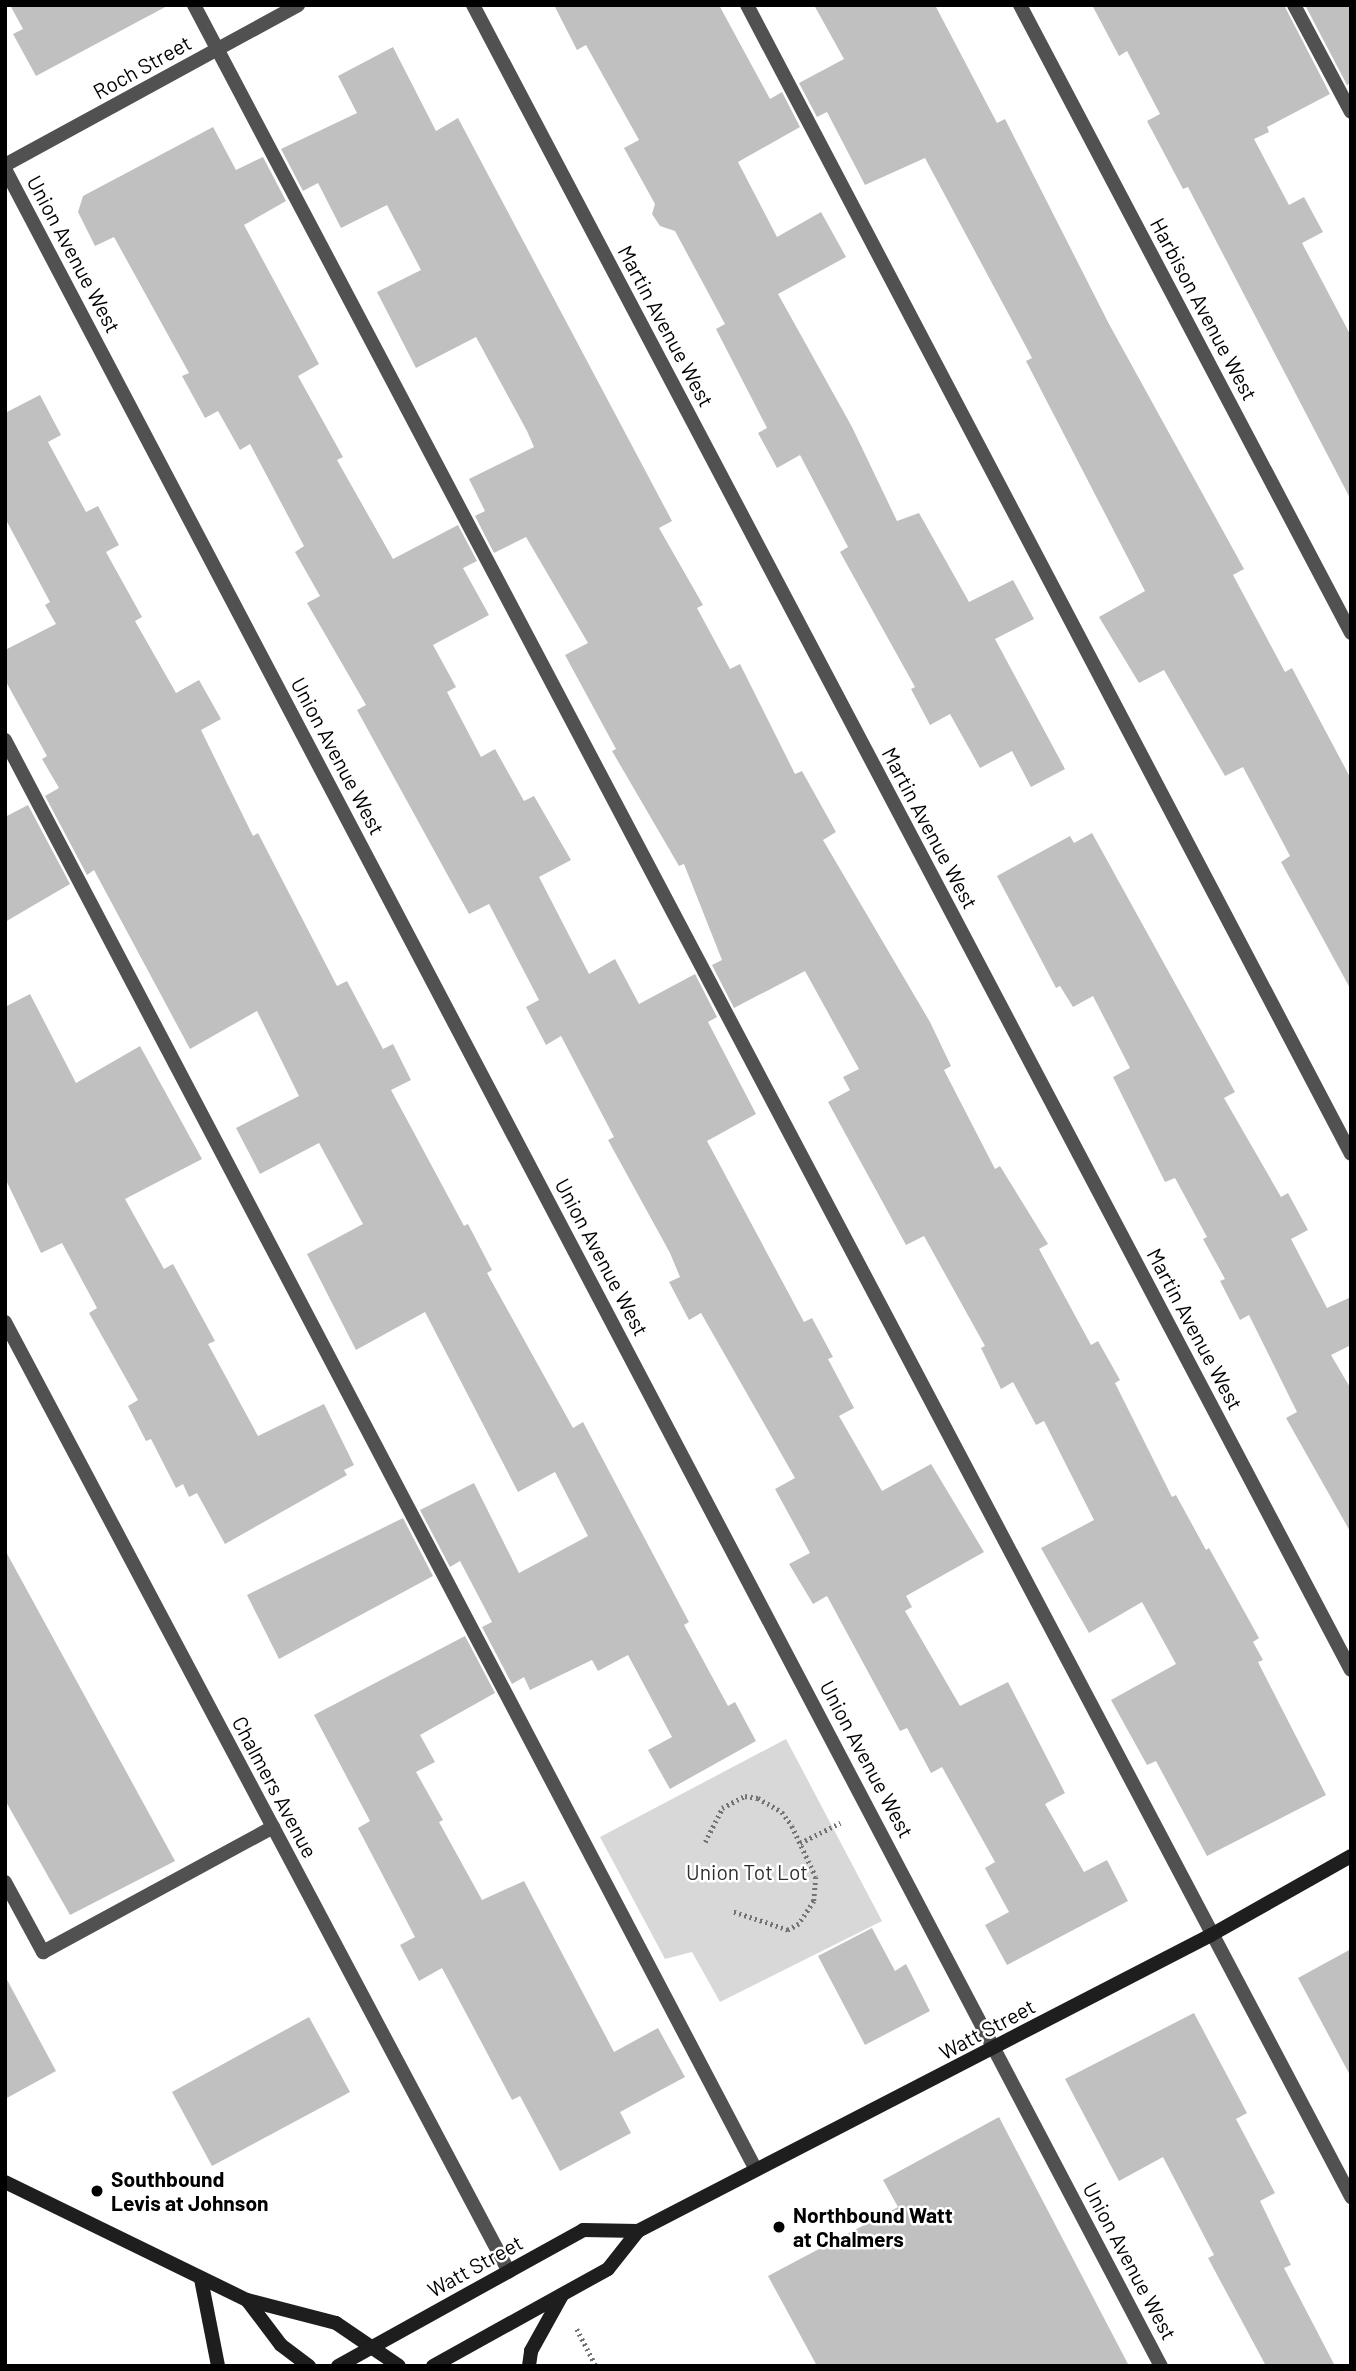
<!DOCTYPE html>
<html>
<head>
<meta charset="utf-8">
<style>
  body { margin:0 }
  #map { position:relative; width:1356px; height:2371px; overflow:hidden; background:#fff; font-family:Barlow,sans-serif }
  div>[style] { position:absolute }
  .green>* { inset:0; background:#d8d8d8 }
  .building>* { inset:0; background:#c0c0c0 }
  .path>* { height:4.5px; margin-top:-2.25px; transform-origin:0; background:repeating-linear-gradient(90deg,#737373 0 2px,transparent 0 5.5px) }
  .lane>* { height:14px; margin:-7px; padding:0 7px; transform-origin:7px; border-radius:7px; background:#515151 }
  .street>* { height:14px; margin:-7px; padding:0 7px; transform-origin:7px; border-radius:7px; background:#515151 }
  .secondary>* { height:14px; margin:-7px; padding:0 7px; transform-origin:7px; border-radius:7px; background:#1e1e1e }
  .dots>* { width:19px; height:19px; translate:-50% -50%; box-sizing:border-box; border:4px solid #fff; border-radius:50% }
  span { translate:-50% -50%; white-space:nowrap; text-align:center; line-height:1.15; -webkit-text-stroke:5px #fff; paint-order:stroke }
  .street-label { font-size:21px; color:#000 }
  .park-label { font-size:21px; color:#2f2f2f }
  .poi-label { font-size:21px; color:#000; font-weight:700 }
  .left { translate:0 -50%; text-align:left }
  .frame { position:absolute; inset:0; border:7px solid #000; pointer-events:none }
</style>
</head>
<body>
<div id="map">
  <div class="green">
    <div style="clip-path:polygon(786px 1739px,882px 1921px,720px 2002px,692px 1952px,665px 1959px,600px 1837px)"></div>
  </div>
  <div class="building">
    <div style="clip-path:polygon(10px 5px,169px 5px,36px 76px,13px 34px,23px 29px)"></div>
    <div style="clip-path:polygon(554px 5px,719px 5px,770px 99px,782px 92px,800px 127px,738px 162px,777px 237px,821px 212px,846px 257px,778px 294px,852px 427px,897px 521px,919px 513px,969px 602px,1013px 580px,1034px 619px,995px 639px,1065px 769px,1031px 787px,1012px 751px,980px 768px,950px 714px,930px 725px,911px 689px,915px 687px,840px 552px,848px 547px,800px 455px,777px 468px,758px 433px,767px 428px,716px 329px,725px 324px,675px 231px,660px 226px,652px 214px,655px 204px,624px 148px,639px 140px,586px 45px,577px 50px)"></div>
    <div style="clip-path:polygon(814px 5px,935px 5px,997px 123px,1005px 119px,1109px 324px,1244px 569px,1233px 575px,1285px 672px,1292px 668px,1351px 779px,1351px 990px,1281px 862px,1290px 856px,1243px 767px,1225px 776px,1164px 670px,1139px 683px,1099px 617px,1145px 591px,1026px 361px,1032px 358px,925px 158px,865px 185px,827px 112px,817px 117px,799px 83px,844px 59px)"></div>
    <div style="clip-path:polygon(1092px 5px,1284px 5px,1330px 94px,1267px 127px,1269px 132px,1254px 139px,1289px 205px,1304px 197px,1323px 232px,1302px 243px,1351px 336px,1351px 500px,1188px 187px,1183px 189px,1147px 121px,1160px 114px,1127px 51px,1119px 56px)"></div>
    <div style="clip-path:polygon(1305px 5px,1351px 5px,1351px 83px,1347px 85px)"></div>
    <div style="clip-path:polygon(393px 47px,436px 131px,458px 118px,672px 521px,659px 528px,703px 605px,697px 608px,730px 669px,740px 664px,795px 774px,802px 771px,836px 832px,823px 840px,930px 1022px,951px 1066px,944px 1070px,995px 1169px,1000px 1166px,1048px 1244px,1039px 1249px,1091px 1345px,1098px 1341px,1120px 1380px,1115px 1383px,1172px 1497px,1176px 1495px,1206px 1550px,1209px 1548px,1259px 1638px,1253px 1642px,1263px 1660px,1258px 1662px,1326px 1795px,1207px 1856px,1156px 1761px,1147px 1765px,1111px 1700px,1176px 1664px,1142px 1602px,1089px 1633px,1041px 1548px,1094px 1520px,1044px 1421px,1036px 1425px,1013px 1382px,1001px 1389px,981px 1348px,985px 1346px,924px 1236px,906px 1245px,828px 1102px,850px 1090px,843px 1077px,859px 1069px,805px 971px,734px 1008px,712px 965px,722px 960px,684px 864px,679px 866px,612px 751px,616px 749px,565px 655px,588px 643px,526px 537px,494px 553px,475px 516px,485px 511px,469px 479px,534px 447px,527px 431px,476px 337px,416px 368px,377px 292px,421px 270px,387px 205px,341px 228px,318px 183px,303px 191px,281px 149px,357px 113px,338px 76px)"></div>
    <div style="clip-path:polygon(213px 127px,236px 170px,263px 157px,286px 201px,244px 225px,319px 364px,298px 376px,343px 457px,337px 460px,393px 559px,458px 525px,477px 561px,463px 568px,489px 615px,433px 645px,456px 687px,447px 692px,481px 757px,495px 749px,524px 801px,534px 796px,571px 860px,539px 877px,589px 974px,615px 959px,639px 1004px,695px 974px,717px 1017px,708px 1022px,756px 1114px,707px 1141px,804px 1322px,812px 1318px,833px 1357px,828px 1359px,854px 1408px,839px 1416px,882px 1491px,931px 1464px,984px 1552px,906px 1596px,912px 1607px,905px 1611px,960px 1706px,1008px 1682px,1065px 1793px,1045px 1804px,1084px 1872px,1107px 1860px,1128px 1901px,1007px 1965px,985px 1925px,1009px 1912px,985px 1868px,995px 1862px,942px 1767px,931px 1773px,907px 1728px,900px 1731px,827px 1596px,813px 1604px,789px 1564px,810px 1553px,775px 1489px,795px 1478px,701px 1313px,689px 1320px,669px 1282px,680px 1277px,670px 1253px,608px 1140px,614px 1137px,561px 1036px,546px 1045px,526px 1007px,539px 1000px,489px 904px,469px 914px,357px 710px,366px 705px,307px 603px,320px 596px,295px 552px,304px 546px,250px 444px,240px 450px,218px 411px,205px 418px,182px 376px,189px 373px,114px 237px,95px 246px,78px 212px,83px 196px)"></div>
    <div style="clip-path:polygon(40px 395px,61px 435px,48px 442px,86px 512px,98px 506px,119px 545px,106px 552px,142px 617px,135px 621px,176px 693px,199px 680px,221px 719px,201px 730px,253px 836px,258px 833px,337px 986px,347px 981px,383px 1049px,393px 1044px,411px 1080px,391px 1090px,464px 1226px,468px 1224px,492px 1270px,487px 1273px,573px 1428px,583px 1422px,689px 1622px,684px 1625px,728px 1706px,735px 1702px,756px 1741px,670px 1789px,648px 1750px,672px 1737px,628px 1655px,598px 1671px,592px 1660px,530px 1690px,524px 1677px,512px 1684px,482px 1627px,492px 1622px,460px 1561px,450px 1567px,420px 1510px,474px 1483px,519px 1573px,588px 1536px,555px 1472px,518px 1492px,425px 1312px,356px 1350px,307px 1254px,363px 1224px,319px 1143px,260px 1174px,236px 1128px,299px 1096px,257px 1011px,190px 1049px,94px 870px,87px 875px,45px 796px,59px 788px,42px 759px,47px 756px,5px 680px,5px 650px,56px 624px,45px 605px,50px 602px,5px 518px,5px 413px)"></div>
    <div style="clip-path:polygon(28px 805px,70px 884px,5px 922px,5px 817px)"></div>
    <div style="clip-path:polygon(1092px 833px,1235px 1092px,1224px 1098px,1281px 1197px,1288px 1193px,1308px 1230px,1291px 1239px,1327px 1308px,1351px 1297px,1351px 1345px,1331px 1355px,1351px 1389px,1351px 1533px,1286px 1418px,1297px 1412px,1249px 1315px,1240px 1320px,1220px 1281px,1225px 1279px,1203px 1239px,1207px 1237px,1175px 1178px,1165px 1182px,1113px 1077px,1130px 1068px,1093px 996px,1073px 1007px,1060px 986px,1056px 988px,997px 876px,1070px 836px,1074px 843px)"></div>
    <div style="clip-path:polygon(30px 994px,76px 1083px,140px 1046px,202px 1159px,125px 1199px,164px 1269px,173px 1264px,215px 1341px,208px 1344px,258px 1436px,324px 1404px,354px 1465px,344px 1470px,347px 1475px,225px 1544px,197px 1493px,189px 1497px,183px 1484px,176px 1488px,151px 1439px,146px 1441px,128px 1406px,138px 1400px,89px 1313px,97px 1308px,62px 1243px,41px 1253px,5px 1178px,5px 1007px)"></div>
    <div style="clip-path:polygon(403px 1518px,433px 1576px,279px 1659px,247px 1595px)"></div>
    <div style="clip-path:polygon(5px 1550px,175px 1861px,70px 1915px,5px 1800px)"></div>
    <div style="clip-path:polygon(465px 1636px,495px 1693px,420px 1735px,435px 1762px,416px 1772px,443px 1820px,439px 1822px,482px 1900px,524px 1881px,614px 2052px,658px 2028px,685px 2077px,620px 2112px,631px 2133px,560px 2171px,520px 2096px,512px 2100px,442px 1968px,419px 1981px,400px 1945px,415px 1937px,358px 1828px,370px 1821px,314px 1715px)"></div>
    <div style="clip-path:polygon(872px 1928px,895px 1971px,906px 1964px,930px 2011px,865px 2045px,818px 1956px)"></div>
    <div style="clip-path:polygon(1351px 1949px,1351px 2077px,1298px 1978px)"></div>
    <div style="clip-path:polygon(5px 1976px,56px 2071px,5px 2099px)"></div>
    <div style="clip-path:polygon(1194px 2013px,1247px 2113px,1236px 2119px,1275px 2193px,1260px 2201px,1291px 2265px,1284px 2268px,1335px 2366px,1266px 2366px,1208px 2258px,1214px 2255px,1163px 2157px,1119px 2181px,1065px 2079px)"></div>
    <div style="clip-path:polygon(309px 2017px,350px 2092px,212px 2166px,172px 2092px)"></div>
    <div style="clip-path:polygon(999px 2117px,1129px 2366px,817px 2366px,768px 2276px,898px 2207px,883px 2180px)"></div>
  </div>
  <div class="path">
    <div style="left:705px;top:1842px;width:38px;rotate:-63deg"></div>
    <div style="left:722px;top:1808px;width:26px;rotate:-28deg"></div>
    <div style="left:745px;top:1796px;width:13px;rotate:9deg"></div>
    <div style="left:758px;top:1798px;width:28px;rotate:30deg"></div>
    <div style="left:782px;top:1812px;width:17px;rotate:54deg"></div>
    <div style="left:792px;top:1826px;width:56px;rotate:64.8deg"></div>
    <div style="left:816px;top:1877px;width:24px;rotate:95deg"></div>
    <div style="left:814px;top:1901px;width:27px;rotate:123deg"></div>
    <div style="left:799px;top:1924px;width:13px;rotate:151deg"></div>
    <div style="left:788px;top:1930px;width:58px;rotate:-161.9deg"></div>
    <div style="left:800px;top:1843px;width:45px;rotate:-26.6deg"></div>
    <div style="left:577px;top:2329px;width:42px;rotate:62.8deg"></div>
  </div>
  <div class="lane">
    <div style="left:194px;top:5px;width:2479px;rotate:62.17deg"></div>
    <div style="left:747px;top:5px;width:1298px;rotate:62.27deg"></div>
    <div style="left:1294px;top:5px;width:121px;rotate:62deg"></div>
    <div style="left:5px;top:740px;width:1613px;rotate:62.29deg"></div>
    <div style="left:5px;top:1882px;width:80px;rotate:61.5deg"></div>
    <div style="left:43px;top:1952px;width:262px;rotate:-28.5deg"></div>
  </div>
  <div class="street">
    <div style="left:473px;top:5px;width:1882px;rotate:62.2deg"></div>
    <div style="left:1020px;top:5px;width:710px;rotate:62.21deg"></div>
    <div style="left:5px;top:165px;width:334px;rotate:-28.6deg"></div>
    <div style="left:5px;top:169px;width:2483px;rotate:62.25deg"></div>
    <div style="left:5px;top:1322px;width:1075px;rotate:62.05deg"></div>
  </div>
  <div class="secondary">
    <div style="left:5px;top:2182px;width:269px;rotate:26deg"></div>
    <div style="left:247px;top:2300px;width:92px;rotate:14.5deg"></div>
    <div style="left:336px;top:2323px;width:76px;rotate:34.3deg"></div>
    <div style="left:201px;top:2279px;width:89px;rotate:78.9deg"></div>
    <div style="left:247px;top:2300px;width:56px;rotate:52.9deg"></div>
    <div style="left:281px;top:2345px;width:35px;rotate:37deg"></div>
    <div style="left:338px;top:2366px;width:280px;rotate:-29deg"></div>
    <div style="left:583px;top:2230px;width:55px;rotate:1deg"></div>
    <div style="left:433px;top:2366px;width:200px;rotate:-29deg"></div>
    <div style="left:608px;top:2269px;width:48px;rotate:-51.7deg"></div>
    <div style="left:638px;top:2231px;width:645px;rotate:-27.32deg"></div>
    <div style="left:1211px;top:1935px;width:161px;rotate:-29.4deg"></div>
    <div style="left:529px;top:2366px;width:15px;rotate:-82deg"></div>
    <div style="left:531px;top:2351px;width:64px;rotate:-61deg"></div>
  </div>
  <div class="dots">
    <div style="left:97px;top:2191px;background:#000"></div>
    <div style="left:779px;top:2227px;background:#000"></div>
  </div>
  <div class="street-label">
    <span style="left:142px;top:67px;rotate:-29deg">Roch Street</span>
    <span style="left:74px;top:254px;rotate:62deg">Union Avenue West</span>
    <span style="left:1204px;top:309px;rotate:62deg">Harbison Avenue West</span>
    <span style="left:666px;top:326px;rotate:62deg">Martin Avenue West</span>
    <span style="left:338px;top:756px;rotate:62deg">Union Avenue West</span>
    <span style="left:930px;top:828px;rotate:62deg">Martin Avenue West</span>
    <span style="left:602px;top:1257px;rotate:62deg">Union Avenue West</span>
    <span style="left:1195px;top:1329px;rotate:62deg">Martin Avenue West</span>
    <span style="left:867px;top:1759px;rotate:62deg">Union Avenue West</span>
    <span style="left:275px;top:1787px;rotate:62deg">Chalmers Avenue</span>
    <span style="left:987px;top:2029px;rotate:-28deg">Watt Street</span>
    <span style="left:1130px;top:2261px;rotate:62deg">Union Avenue West</span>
    <span style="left:475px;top:2266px;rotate:-29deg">Watt Street</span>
  </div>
  <div class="park-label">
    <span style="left:747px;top:1872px">Union Tot Lot</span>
  </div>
  <div class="poi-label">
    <span class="left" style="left:111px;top:2191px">Southbound<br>Levis at Johnson</span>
    <span class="left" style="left:793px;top:2227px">Northbound Watt<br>at Chalmers</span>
  </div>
  <div class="frame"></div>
</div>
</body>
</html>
